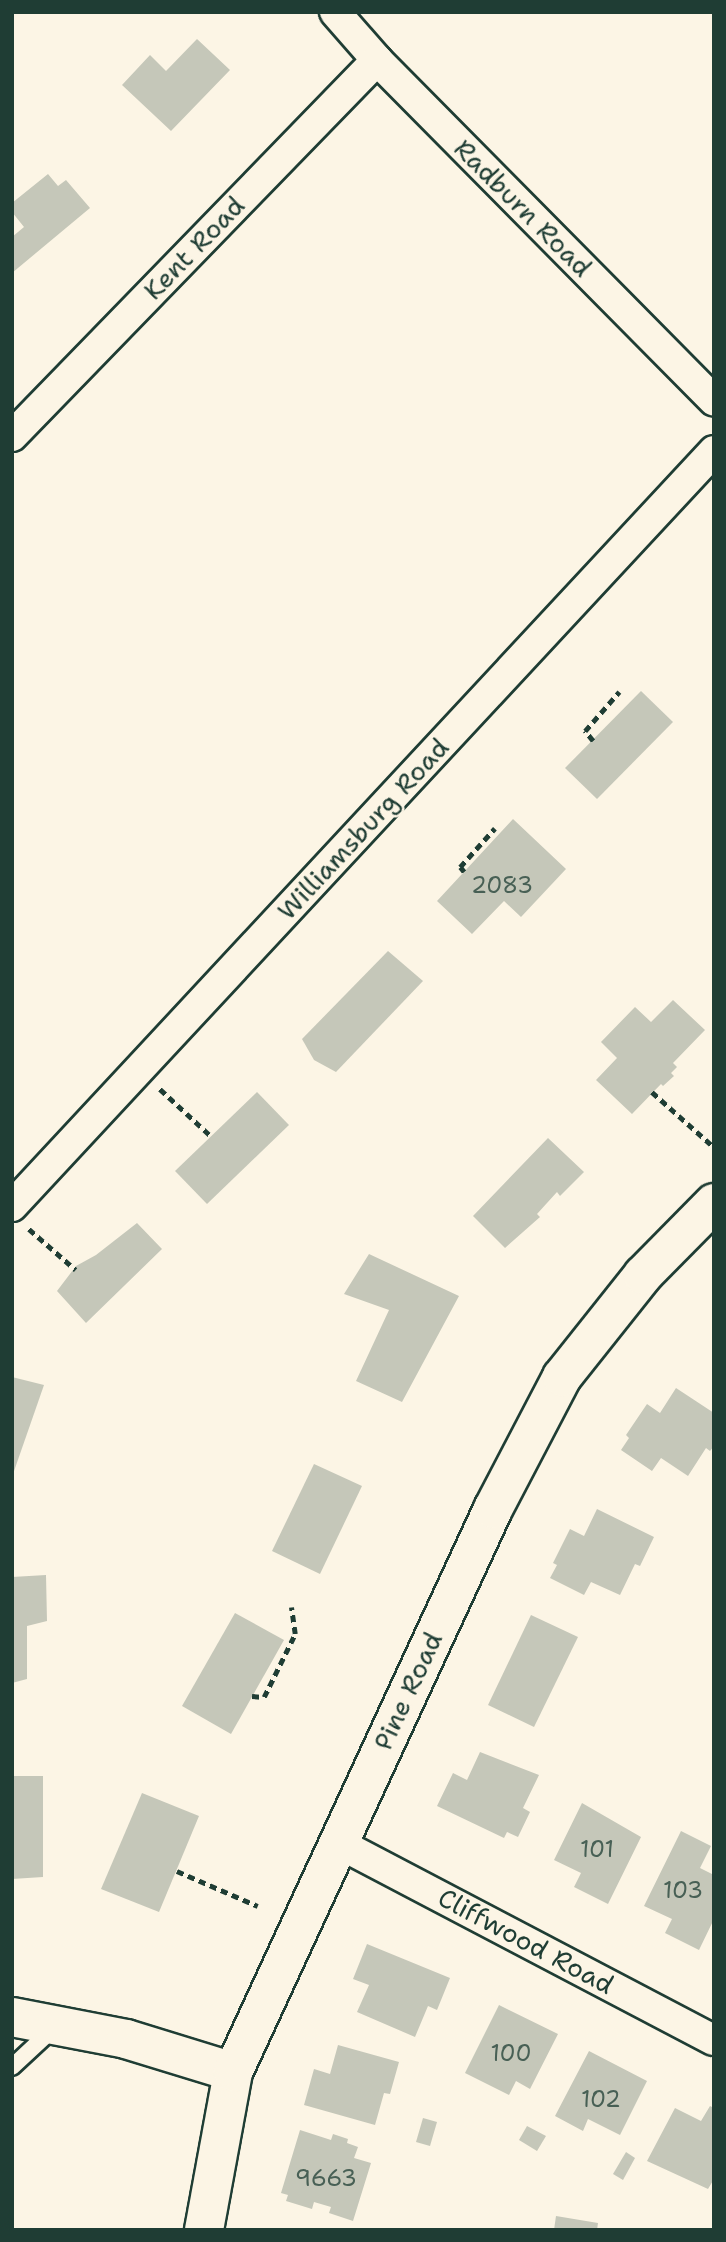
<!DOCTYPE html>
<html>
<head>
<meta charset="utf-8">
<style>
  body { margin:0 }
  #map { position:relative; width:726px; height:2242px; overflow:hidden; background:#fcf5e5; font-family:"Shantell Sans",sans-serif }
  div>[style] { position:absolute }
  .building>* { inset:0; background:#c5c7b9 }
  .path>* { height:4.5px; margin-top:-2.25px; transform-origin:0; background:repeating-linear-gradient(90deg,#1f3d34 0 7px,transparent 0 12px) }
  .roads { filter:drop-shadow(2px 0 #1f3d34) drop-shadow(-2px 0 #1f3d34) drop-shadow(0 2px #1f3d34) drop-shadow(0 -2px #1f3d34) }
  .lane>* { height:16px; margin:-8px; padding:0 8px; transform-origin:8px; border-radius:8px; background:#fcf5e5 }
  .street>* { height:30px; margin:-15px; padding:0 15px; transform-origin:15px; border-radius:15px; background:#fcf5e5 }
  .secondary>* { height:38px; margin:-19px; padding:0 19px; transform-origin:19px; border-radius:19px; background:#fcf5e5 }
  span { translate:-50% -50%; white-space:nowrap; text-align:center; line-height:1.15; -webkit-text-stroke:5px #fcf5e5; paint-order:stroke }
  .number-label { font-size:23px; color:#486055 }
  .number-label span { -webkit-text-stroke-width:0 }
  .street-label { font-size:26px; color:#1f3d34 }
  .frame { position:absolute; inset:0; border:14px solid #1f3d34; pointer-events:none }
</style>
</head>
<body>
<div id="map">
  <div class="building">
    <div style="clip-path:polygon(197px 39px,230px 70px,171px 131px,122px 85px,150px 55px,166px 71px)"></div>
    <div style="clip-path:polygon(48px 174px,58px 186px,66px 180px,90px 208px,12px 273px,12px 237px,24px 227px,12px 212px,12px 203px)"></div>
    <div style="clip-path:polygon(641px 691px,673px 722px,597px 799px,565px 768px)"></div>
    <div style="clip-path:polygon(513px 819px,566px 869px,521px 917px,504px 901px,472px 934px,437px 901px)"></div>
    <div style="clip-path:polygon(388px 951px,423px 981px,336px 1072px,314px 1060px,302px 1039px)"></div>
    <div style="clip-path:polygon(673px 1000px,705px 1030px,673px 1063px,677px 1067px,671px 1073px,674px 1076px,663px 1086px,661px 1084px,632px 1114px,596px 1080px,617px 1058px,601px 1042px,635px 1007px,651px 1022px)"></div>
    <div style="clip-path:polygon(257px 1092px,289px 1125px,207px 1204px,175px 1171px)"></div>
    <div style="clip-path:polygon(548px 1138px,584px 1172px,560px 1196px,557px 1192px,537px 1214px,540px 1217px,505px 1248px,473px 1216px)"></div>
    <div style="clip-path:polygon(137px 1223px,162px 1249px,86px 1323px,57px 1291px,76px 1266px,96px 1255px)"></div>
    <div style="clip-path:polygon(369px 1254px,459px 1296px,402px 1402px,356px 1381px,389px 1310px,344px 1294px)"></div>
    <div style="clip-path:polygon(12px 1377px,44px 1385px,13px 1474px,12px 1474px)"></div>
    <div style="clip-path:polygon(676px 1388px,714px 1413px,714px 1446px,710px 1451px,706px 1448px,688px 1476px,661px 1458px,652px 1471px,621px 1450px,629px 1438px,626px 1435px,647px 1404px,660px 1413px)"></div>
    <div style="clip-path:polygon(314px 1464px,362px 1486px,320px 1574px,272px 1551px)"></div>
    <div style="clip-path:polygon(597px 1509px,654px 1537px,640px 1566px,635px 1564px,620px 1595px,591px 1582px,584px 1595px,550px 1578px,557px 1565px,553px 1563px,570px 1529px,584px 1536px)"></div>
    <div style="clip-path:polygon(46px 1575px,47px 1621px,27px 1626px,27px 1679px,12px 1683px,12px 1577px)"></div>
    <div style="clip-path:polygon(235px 1613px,284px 1640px,231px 1734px,182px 1706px)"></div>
    <div style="clip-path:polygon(531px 1615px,578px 1637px,534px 1727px,488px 1705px)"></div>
    <div style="clip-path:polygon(480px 1752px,539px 1775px,523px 1808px,530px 1812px,518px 1837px,507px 1832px,504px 1838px,437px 1806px,453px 1773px,467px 1780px)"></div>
    <div style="clip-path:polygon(12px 1776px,43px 1776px,43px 1877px,12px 1879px)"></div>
    <div style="clip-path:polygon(142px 1793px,199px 1816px,159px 1912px,101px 1889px)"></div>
    <div style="clip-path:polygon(582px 1803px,641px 1837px,608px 1904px,574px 1887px,581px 1873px,554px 1860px)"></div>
    <div style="clip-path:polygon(681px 1831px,711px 1846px,700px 1868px,714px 1875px,714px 1919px,699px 1950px,665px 1933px,672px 1919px,644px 1906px)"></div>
    <div style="clip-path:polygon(367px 1944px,450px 1978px,437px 2010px,428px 2006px,415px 2037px,357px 2012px,369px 1985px,353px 1979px)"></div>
    <div style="clip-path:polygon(499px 2005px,558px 2034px,530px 2089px,516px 2081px,509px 2095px,465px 2073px)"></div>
    <div style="clip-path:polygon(338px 2045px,399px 2062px,390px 2094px,384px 2093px,375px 2125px,304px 2105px,314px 2069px,330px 2074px)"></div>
    <div style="clip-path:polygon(589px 2051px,647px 2081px,620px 2135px,588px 2119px,583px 2131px,555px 2116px)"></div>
    <div style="clip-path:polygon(710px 2106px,714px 2108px,714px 2179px,708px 2189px,647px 2161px,675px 2108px,701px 2121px)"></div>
    <div style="clip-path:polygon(423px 2118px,437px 2122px,430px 2146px,416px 2142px)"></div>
    <div style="clip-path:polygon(527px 2126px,546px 2136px,537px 2151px,519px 2140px)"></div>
    <div style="clip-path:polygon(300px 2130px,331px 2140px,333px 2134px,348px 2139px,347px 2143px,358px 2147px,354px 2158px,371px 2163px,353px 2221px,329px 2213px,331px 2207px,314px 2202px,312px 2209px,286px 2201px,288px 2195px,281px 2193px)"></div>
    <div style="clip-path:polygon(626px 2152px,635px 2158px,623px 2180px,613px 2174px)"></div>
    <div style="clip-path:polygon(556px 2216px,598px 2223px,597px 2230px,554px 2230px)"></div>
  </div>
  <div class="path">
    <div style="left:593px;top:741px;width:13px;rotate:-129deg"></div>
    <div style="left:585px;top:731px;width:52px;rotate:-48.9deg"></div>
    <div style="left:464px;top:872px;width:6px;rotate:-129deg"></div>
    <div style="left:460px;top:867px;width:52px;rotate:-48.1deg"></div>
    <div style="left:160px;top:1089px;width:69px;rotate:42.7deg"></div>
    <div style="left:652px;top:1092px;width:83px;rotate:41.6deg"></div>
    <div style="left:29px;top:1229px;width:62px;rotate:41.1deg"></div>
    <div style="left:252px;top:1696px;width:12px;rotate:5deg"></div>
    <div style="left:264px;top:1697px;width:70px;rotate:-63.8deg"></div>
    <div style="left:295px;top:1634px;width:27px;rotate:-98deg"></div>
    <div style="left:177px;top:1871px;width:88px;rotate:23.4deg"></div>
  </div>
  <div class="roads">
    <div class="lane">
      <div style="left:12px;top:2067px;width:57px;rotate:-42.9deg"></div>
    </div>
    <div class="street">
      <div style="left:335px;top:12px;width:64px;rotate:48.8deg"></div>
      <div style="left:377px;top:60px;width:479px;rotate:45.3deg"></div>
      <div style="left:12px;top:436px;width:524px;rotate:-45.85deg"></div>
      <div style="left:12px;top:1206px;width:1031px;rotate:-47.08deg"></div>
      <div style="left:338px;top:1843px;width:424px;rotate:27.7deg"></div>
    </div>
    <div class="secondary">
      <div style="left:12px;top:2017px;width:116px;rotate:10.9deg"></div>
      <div style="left:126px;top:2039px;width:112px;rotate:17.1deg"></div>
      <div style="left:204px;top:2230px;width:161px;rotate:-79.6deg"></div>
      <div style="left:233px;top:2072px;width:620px;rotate:-65.21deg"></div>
      <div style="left:493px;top:1509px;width:149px;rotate:-62.4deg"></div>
      <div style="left:562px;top:1377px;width:130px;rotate:-51.5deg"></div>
      <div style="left:643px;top:1275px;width:101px;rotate:-45.4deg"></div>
    </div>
  </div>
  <div class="number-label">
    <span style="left:502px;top:885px">2083</span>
    <span style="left:597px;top:1849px">101</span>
    <span style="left:683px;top:1890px">103</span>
    <span style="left:511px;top:2053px">100</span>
    <span style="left:601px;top:2099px">102</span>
    <span style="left:326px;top:2178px">9663</span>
  </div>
  <div class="street-label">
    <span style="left:523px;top:208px;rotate:45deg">Radburn Road</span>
    <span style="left:194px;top:248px;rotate:-46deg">Kent Road</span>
    <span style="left:363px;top:829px;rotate:-47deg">Williamsburg Road</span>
    <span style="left:408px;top:1691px;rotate:-65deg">Pine Road</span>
    <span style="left:526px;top:1941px;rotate:28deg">Cliffwood Road</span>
  </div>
  <div class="frame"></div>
</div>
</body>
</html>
